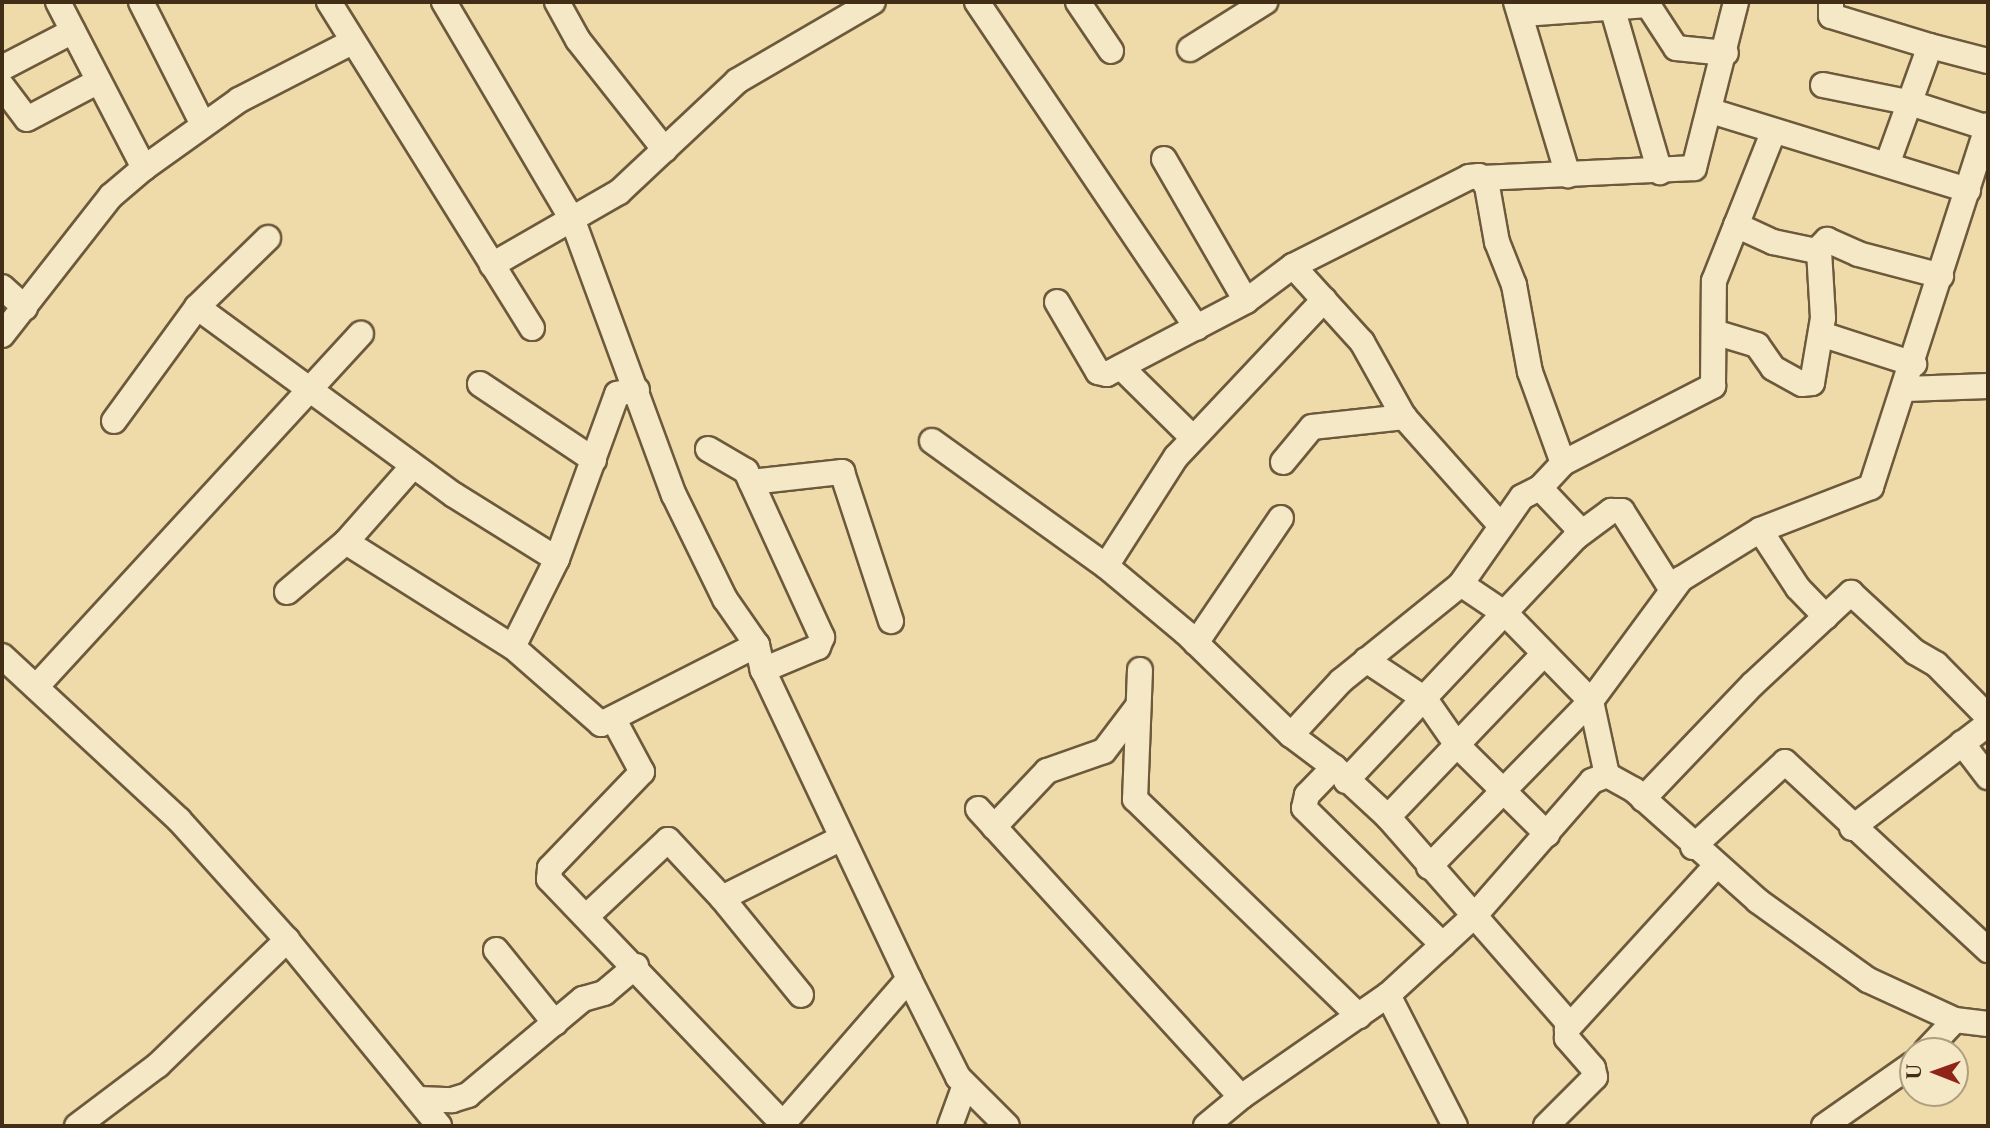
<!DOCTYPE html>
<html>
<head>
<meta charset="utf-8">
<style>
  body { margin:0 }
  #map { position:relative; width:1990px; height:1128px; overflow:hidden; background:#eedba9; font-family:"Libre Caslon Text",serif }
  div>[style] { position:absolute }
  .roads { filter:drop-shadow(2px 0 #6d593b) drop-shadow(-2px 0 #6d593b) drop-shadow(0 2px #6d593b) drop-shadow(0 -2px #6d593b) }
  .minor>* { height:24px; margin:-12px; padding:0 12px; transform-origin:12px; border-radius:12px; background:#f4e8c7 }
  span { translate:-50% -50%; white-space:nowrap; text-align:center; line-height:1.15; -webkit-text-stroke:5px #f4e8c7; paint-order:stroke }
  .frame { position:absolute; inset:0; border:4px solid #422e16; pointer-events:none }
  .north { position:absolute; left:1899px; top:1037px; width:70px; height:70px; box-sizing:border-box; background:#f4e8c7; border:2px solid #ad9e80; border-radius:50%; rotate:271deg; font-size:19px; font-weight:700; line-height:28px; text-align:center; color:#422e16 }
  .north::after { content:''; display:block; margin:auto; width:24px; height:32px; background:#8f2418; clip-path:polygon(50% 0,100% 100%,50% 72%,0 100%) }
</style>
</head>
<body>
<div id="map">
  <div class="roads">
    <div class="minor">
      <div style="left:58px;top:2px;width:187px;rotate:62.6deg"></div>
      <div style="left:141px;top:2px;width:136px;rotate:63.2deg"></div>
      <div style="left:329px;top:2px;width:384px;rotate:58.1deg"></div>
      <div style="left:444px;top:2px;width:254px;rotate:59.5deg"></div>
      <div style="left:573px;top:221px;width:292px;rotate:69.8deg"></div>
      <div style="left:674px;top:495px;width:116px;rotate:63.9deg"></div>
      <div style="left:725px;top:599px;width:56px;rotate:55.2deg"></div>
      <div style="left:757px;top:645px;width:26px;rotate:77deg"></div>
      <div style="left:763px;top:670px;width:342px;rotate:64.7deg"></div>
      <div style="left:909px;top:979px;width:110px;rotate:63.4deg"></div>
      <div style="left:958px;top:1077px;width:69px;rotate:45deg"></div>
      <div style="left:557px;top:2px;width:43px;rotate:61.1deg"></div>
      <div style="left:578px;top:40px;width:140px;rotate:51.7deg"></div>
      <div style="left:977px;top:2px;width:393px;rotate:56deg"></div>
      <div style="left:1078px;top:2px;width:59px;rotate:56deg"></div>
      <div style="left:1516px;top:2px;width:181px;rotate:73.3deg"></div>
      <div style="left:1831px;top:2px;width:14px;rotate:90deg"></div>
      <div style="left:1831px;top:16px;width:103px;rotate:16.9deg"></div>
      <div style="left:1612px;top:7px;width:172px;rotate:73.8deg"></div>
      <div style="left:1523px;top:14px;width:125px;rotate:-4.1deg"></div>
      <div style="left:1648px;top:5px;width:51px;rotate:56.9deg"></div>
      <div style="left:1676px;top:48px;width:50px;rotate:5.7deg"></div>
      <div style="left:1190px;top:49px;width:89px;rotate:-32.1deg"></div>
      <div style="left:2px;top:68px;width:80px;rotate:-27.5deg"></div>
      <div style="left:1823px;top:85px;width:86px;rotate:11.4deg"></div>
      <div style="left:1907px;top:102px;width:85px;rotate:17.8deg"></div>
      <div style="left:2px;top:86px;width:41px;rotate:52.9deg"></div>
      <div style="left:27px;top:119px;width:81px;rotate:-27.8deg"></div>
      <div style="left:1711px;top:111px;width:269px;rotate:17.1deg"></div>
      <div style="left:1164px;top:159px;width:164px;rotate:60deg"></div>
      <div style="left:1888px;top:162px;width:123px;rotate:-70.1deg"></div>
      <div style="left:1930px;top:46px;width:60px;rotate:14.5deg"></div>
      <div style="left:1483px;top:178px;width:211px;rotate:-2.7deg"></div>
      <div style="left:1694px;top:168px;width:171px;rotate:-75.8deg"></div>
      <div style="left:1736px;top:225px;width:41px;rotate:24.7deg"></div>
      <div style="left:1773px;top:242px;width:44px;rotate:11.8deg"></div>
      <div style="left:1816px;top:251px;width:16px;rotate:-45deg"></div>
      <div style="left:1827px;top:240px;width:34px;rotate:24deg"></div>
      <div style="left:1858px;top:254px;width:86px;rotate:14.8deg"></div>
      <div style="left:492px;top:265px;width:146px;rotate:-29.9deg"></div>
      <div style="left:619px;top:192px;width:162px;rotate:-43.2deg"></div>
      <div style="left:737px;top:81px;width:157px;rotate:-30.2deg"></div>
      <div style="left:1293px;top:266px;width:103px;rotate:47.8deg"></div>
      <div style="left:1362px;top:342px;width:86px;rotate:60.8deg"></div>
      <div style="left:1404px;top:417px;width:146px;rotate:48.3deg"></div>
      <div style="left:2px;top:287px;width:31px;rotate:42deg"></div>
      <div style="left:1057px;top:302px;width:81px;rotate:59.6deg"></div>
      <div style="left:1098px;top:372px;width:9px;rotate:13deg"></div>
      <div style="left:1107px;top:374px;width:157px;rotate:-27.7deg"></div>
      <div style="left:1246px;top:301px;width:59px;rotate:-36.7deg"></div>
      <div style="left:1293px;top:266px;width:197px;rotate:-26.8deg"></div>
      <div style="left:1469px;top:177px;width:10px;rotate:-6deg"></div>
      <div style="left:1479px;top:176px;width:13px;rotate:51deg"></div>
      <div style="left:1487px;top:186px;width:57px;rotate:79.9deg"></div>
      <div style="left:1497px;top:242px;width:46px;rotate:68.4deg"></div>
      <div style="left:1514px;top:285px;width:88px;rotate:79.6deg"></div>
      <div style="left:1530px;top:372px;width:97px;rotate:70.1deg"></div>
      <div style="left:197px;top:307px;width:318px;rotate:36.2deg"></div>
      <div style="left:454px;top:495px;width:121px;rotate:31.9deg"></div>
      <div style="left:1714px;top:332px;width:45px;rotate:16.8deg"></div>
      <div style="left:1757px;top:345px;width:28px;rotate:55deg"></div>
      <div style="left:1773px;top:368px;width:33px;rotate:29deg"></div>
      <div style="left:1802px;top:384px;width:10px;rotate:-6deg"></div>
      <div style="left:1812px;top:383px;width:66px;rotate:-80.4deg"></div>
      <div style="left:1823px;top:318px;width:67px;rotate:-93.4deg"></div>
      <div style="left:1821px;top:334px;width:98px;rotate:17.9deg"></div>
      <div style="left:2px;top:335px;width:177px;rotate:-51.9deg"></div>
      <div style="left:111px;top:196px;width:43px;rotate:-40.3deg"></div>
      <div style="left:144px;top:168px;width:117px;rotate:-35.6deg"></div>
      <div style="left:239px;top:100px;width:127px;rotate:-27.2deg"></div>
      <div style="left:1121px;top:367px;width:101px;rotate:44.6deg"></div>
      <div style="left:480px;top:384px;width:137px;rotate:33.7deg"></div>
      <div style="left:1906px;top:389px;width:82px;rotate:-2.1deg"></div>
      <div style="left:637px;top:390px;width:20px;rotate:169deg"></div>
      <div style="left:617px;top:394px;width:176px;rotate:110deg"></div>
      <div style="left:557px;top:559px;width:98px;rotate:116.6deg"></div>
      <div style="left:513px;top:647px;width:117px;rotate:41.2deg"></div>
      <div style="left:601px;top:724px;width:175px;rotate:-26.9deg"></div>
      <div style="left:114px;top:421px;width:141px;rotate:-53.9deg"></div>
      <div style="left:197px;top:307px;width:99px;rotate:-44.2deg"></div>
      <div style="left:932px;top:441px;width:214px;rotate:35.7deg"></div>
      <div style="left:1106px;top:566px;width:104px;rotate:39.9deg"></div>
      <div style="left:1186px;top:633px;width:146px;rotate:44.2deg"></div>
      <div style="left:1291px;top:735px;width:54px;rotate:36.7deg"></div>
      <div style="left:1334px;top:767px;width:74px;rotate:42.8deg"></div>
      <div style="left:1388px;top:817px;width:276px;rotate:48.8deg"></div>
      <div style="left:708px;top:449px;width:44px;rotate:30.1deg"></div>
      <div style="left:746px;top:471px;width:183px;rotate:65.4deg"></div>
      <div style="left:822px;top:637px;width:11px;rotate:112deg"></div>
      <div style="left:818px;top:647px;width:60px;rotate:157.3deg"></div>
      <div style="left:1283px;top:462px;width:45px;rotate:-50.4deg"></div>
      <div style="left:1312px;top:427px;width:93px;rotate:-6.2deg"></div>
      <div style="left:413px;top:466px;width:101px;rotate:131.4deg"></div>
      <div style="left:346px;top:542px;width:197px;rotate:32.2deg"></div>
      <div style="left:751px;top:482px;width:92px;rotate:-6.3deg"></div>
      <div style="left:842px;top:472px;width:157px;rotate:71.8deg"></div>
      <div style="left:1540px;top:488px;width:54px;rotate:46.5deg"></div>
      <div style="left:1577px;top:527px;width:10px;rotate:96deg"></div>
      <div style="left:1760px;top:530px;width:69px;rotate:56.8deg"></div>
      <div style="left:1798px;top:588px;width:40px;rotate:46deg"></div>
      <div style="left:1106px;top:566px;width:130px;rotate:-57.3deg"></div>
      <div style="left:1176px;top:457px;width:216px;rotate:-46.7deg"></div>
      <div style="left:1461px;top:584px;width:55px;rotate:34deg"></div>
      <div style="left:1507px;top:615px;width:120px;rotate:45.7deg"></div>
      <div style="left:1591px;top:701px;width:76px;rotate:77.8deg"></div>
      <div style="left:287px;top:592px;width:77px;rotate:-40.3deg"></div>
      <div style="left:1196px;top:643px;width:151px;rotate:-55.8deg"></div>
      <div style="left:2px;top:656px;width:241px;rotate:42.8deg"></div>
      <div style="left:179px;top:820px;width:161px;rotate:48deg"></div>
      <div style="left:287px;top:940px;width:240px;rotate:50.7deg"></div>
      <div style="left:1366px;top:660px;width:71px;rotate:33.5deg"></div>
      <div style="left:1425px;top:699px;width:56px;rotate:55.2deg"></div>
      <div style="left:1457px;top:745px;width:127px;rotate:44.7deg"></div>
      <div style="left:1140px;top:670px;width:129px;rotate:92.2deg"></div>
      <div style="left:1135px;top:799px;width:312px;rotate:44.1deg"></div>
      <div style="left:36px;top:687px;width:480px;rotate:-47.4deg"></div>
      <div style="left:614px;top:720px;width:59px;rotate:61.7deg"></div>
      <div style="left:642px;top:772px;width:133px;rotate:133.8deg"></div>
      <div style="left:550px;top:868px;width:11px;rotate:95deg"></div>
      <div style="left:549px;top:879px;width:339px;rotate:46.3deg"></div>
      <div style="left:1291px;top:735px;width:74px;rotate:-47.2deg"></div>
      <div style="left:1341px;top:681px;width:154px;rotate:-38.9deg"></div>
      <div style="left:1461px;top:584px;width:106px;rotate:-55deg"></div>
      <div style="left:1522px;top:497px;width:20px;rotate:-27deg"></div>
      <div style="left:1540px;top:488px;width:34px;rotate:-47deg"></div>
      <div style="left:1563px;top:463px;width:169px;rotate:-27.2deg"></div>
      <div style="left:1713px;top:386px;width:105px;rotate:-89.5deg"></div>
      <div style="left:1714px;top:281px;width:159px;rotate:-68.3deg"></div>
      <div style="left:1962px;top:743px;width:43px;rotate:52.6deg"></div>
      <div style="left:1334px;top:767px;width:39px;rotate:134deg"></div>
      <div style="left:1307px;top:795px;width:13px;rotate:103deg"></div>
      <div style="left:1304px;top:808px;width:195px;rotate:44.6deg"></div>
      <div style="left:1346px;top:781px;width:335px;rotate:-46.7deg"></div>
      <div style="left:1576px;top:537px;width:44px;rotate:-36.6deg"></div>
      <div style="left:1611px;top:511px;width:11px"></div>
      <div style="left:1622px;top:511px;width:93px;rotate:57.7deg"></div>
      <div style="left:1643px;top:799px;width:159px;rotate:-46.3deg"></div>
      <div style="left:1753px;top:684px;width:134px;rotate:-42.9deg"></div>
      <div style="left:1851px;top:593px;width:87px;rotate:42.7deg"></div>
      <div style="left:1915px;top:652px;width:24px;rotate:30deg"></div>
      <div style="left:1936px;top:664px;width:74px;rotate:45.5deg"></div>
      <div style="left:978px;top:809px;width:390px;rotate:47.6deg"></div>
      <div style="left:1388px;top:817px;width:224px;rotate:-46.3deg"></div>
      <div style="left:994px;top:827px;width:77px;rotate:-46.6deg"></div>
      <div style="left:1047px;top:771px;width:60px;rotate:-19.3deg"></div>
      <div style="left:1104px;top:751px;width:56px;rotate:-52.9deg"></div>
      <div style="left:1852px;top:828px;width:171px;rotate:-37.4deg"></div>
      <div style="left:1693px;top:847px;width:125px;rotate:-42.7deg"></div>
      <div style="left:1785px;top:762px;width:277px;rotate:42.8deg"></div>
      <div style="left:1429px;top:867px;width:232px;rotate:-45.7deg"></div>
      <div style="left:1591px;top:701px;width:152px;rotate:-53.6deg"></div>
      <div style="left:1681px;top:579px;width:93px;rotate:-31.8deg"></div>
      <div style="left:1760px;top:530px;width:119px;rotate:-21.2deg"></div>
      <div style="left:1871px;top:487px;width:380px;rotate:-72.1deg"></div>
      <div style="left:722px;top:898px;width:125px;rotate:50.8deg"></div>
      <div style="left:587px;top:916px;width:111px;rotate:-43.2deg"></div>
      <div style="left:668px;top:840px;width:79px;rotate:47deg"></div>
      <div style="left:722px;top:898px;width:134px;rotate:-26.6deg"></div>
      <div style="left:496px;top:950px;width:94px;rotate:51.1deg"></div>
      <div style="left:1388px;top:995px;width:147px;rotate:62.9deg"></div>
      <div style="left:1926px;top:1051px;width:42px;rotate:-46.9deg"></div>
      <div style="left:419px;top:1099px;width:33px;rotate:2deg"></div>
      <div style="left:452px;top:1100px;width:17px;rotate:-17deg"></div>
      <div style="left:468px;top:1095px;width:150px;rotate:-39.9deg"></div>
      <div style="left:583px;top:999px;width:22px;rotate:-16deg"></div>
      <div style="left:604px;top:993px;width:42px;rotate:-40.2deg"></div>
      <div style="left:77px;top:1126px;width:101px;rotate:-37deg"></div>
      <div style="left:158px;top:1065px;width:180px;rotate:-44.1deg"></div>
      <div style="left:781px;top:1126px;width:195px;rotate:-49deg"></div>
      <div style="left:950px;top:1126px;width:44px;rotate:-69.9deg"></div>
      <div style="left:1206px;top:1126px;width:45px;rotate:-39.6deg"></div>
      <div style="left:1241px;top:1097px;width:179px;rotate:-34.8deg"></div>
      <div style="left:1388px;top:995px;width:120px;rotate:-42.6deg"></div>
      <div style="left:1476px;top:914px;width:176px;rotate:-48.9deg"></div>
      <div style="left:1592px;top:781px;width:16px;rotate:-22deg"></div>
      <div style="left:1607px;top:775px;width:31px;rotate:29deg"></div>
      <div style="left:1634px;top:790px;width:166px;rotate:41.8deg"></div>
      <div style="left:1758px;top:901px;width:135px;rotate:35.7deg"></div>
      <div style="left:1868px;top:980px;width:96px;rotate:24.7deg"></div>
      <div style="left:1955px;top:1020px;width:33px;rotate:7deg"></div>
      <div style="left:1546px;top:1126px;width:69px;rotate:-45deg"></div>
      <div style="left:1595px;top:1077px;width:9px;rotate:-103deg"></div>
      <div style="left:1593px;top:1068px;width:40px;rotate:-131deg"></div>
      <div style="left:1567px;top:1038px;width:9px;rotate:-90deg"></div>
      <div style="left:1567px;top:1029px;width:219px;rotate:-47.6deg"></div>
      <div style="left:1824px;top:1126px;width:108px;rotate:-34.9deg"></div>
    </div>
  </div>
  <div class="frame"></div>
  <div class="north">U</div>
</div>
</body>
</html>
